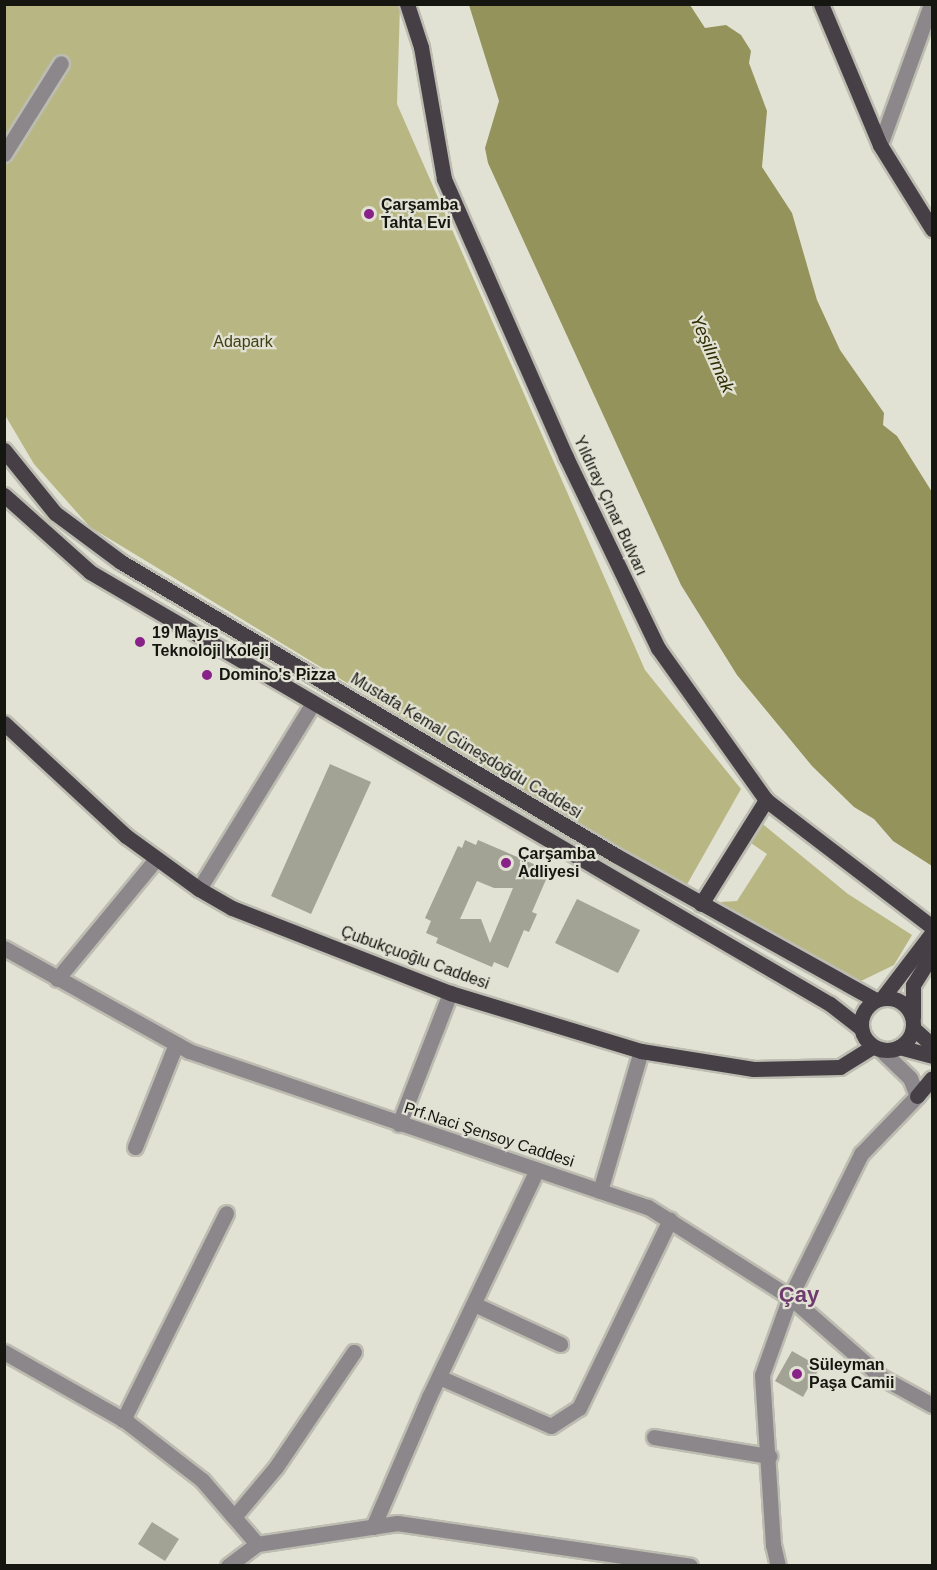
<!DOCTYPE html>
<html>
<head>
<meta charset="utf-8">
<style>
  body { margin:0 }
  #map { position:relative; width:937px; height:1570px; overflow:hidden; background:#e1e1d4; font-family:Helvetica,sans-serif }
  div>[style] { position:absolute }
  .green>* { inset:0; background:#b8b784 }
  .water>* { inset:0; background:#94935b }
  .building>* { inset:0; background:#a2a295 }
  .roads { filter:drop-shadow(2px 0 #bcbcb1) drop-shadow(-2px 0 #bcbcb1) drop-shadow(0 2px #bcbcb1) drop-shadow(0 -2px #bcbcb1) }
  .minor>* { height:15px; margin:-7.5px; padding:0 7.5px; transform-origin:7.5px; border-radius:7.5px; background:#8b878b }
  .major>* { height:15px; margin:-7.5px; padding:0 7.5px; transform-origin:7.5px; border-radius:7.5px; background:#473f46 }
  .major>.ring { margin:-7.5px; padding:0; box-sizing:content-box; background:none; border:15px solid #473f46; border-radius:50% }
  .dots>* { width:16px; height:16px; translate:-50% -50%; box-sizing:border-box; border:3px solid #e1e1d4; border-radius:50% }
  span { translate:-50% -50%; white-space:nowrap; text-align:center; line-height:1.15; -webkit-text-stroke:4.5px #e1e1d4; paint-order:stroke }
  .poi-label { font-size:16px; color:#161611; font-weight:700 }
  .left { translate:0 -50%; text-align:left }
  .park-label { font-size:16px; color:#424014 }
  .street-label { font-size:16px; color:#161611 }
  .water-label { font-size:18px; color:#2f2c00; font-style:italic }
  .district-label { font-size:22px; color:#6e3b6d; font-weight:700 }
  .frame { position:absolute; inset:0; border:6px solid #161611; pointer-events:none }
</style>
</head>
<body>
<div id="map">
  <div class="green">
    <div style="clip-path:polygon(5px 5px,400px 5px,397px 104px,645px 670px,741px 789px,685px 888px,90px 527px,34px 464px,5px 415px)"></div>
    <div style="clip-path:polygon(759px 821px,848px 894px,912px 935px,894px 965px,859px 982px,731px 916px,721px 902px,737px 901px,767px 854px,748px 841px)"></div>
  </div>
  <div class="water">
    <div style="clip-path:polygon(469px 5px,690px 5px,705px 28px,726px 25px,741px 35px,751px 51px,749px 63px,767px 111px,762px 167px,792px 213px,817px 300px,840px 350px,884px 413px,883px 425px,897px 436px,932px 492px,932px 866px,893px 841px,874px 819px,854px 807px,812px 766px,737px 675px,681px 585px,488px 163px,485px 148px,499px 101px)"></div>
  </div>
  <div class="building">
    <div style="clip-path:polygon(330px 764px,371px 782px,311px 914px,271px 896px)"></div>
    <div style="clip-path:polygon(evenodd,465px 840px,476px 845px,478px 840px,536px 865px,535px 869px,548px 875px,532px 912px,537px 914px,529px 932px,524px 930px,508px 968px,494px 962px,492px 967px,436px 943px,438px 938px,426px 933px,431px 921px,425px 918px,458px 846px,462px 848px,465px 840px,477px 881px,494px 888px,513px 888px,490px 943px,481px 919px,460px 919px,477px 881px)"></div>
    <div style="clip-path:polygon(577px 899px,640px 930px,618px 973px,555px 943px)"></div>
    <div style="clip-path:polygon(792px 1351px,820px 1367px,803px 1397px,775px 1381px)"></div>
    <div style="clip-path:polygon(152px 1522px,179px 1539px,165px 1561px,138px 1544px)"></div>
  </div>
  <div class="roads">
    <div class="minor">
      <div style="left:880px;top:145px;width:150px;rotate:-70.1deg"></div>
      <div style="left:4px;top:154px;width:107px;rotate:-57.9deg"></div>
      <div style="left:199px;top:889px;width:218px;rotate:-58.5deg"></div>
      <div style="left:4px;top:948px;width:212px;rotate:29.1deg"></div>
      <div style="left:189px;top:1051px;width:485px;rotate:18.8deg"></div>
      <div style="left:648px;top:1207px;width:168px;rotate:32.4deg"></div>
      <div style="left:790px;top:1297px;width:121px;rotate:41.3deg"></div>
      <div style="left:881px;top:1377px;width:58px;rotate:28.8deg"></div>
      <div style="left:57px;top:979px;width:154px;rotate:-50.5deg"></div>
      <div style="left:399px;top:1124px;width:141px;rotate:-68.7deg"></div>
      <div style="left:135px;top:1147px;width:111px;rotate:-68.3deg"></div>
      <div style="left:600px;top:1191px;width:146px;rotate:-73.7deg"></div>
      <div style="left:474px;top:1304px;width:95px;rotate:24.9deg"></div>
      <div style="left:4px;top:1352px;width:142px;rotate:29.6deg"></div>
      <div style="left:127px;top:1422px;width:95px;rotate:37.7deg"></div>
      <div style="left:202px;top:1480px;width:84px;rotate:49.3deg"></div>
      <div style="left:439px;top:1377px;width:122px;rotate:23.6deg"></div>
      <div style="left:551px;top:1426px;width:33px;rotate:-33deg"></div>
      <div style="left:579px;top:1408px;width:209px;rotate:-64.2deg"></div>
      <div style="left:123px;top:1420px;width:231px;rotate:-63.5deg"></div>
      <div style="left:654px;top:1437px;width:117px;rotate:9.4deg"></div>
      <div style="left:234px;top:1517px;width:65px;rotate:-50deg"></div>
      <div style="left:276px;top:1467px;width:139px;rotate:-55.9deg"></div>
      <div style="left:373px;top:1527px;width:142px;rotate:-66.7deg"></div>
      <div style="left:429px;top:1397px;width:251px;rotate:-64.6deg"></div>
      <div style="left:228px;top:1566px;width:36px;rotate:-37deg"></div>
      <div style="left:257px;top:1544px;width:142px;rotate:-8.5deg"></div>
      <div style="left:397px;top:1523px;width:296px;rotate:8.3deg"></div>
      <div style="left:778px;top:1566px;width:22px;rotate:-103deg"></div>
      <div style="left:773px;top:1545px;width:170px;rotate:-93.7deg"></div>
      <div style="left:762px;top:1375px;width:83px;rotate:-70.3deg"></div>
      <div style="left:790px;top:1297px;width:160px;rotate:-63.6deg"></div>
      <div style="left:861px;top:1154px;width:81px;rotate:-46deg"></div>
      <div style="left:917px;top:1096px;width:19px;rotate:-111deg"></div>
      <div style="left:910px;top:1078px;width:42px;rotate:-136deg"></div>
    </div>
    <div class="major">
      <div style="left:407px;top:4px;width:45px;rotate:72deg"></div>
      <div style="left:421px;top:47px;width:134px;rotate:80.1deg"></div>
      <div style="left:444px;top:179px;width:304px;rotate:66.3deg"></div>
      <div style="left:566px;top:457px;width:212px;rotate:64.3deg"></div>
      <div style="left:658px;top:648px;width:186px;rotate:54.6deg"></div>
      <div style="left:766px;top:800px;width:209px;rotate:37.4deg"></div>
      <div style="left:821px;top:4px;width:153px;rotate:67.3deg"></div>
      <div style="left:880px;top:145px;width:99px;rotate:58.2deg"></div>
      <div style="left:4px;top:450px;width:81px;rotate:51deg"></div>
      <div style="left:55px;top:513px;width:82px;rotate:36.6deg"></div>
      <div style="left:121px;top:562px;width:574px;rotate:30.67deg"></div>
      <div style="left:615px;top:855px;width:298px;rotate:29.1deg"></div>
      <div style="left:4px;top:495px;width:115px;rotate:41.8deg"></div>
      <div style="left:90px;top:572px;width:857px;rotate:30.28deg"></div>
      <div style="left:830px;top:1004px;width:39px;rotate:38deg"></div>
      <div style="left:4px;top:723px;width:166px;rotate:42.8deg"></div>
      <div style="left:126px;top:836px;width:90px;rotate:36deg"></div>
      <div style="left:199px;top:889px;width:38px;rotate:30deg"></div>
      <div style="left:232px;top:908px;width:234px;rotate:21.3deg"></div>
      <div style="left:450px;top:993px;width:200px;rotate:16.9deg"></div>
      <div style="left:641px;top:1051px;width:114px;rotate:9.1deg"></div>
      <div style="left:754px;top:1069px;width:86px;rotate:-1.3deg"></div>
      <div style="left:840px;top:1067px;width:39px;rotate:-32deg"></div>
      <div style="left:701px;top:904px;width:123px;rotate:-58deg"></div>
      <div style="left:883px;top:997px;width:81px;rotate:-52.6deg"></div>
      <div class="ring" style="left:861px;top:998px;width:37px;height:37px"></div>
      <div style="left:913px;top:1017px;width:32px;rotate:-90deg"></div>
      <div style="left:913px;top:985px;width:36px;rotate:-58deg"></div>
      <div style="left:913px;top:1028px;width:25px;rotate:42deg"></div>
      <div style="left:899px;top:1047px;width:34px;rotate:15deg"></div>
      <div style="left:917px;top:1096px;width:23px;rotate:-50deg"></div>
    </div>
  </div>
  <div class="dots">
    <div style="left:369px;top:214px;background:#882188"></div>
    <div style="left:140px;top:642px;background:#882188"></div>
    <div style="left:207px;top:675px;background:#882188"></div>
    <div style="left:506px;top:863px;background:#882188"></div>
    <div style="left:797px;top:1374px;background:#882188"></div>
  </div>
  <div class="poi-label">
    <span class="left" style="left:381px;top:214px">Çarşamba<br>Tahta Evi</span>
    <span class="left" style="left:152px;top:642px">19 Mayıs<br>Teknoloji Koleji</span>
    <span class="left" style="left:219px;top:675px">Domino's Pizza</span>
    <span class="left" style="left:518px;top:863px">Çarşamba<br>Adliyesi</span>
    <span class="left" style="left:809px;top:1374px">Süleyman<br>Paşa Camii</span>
  </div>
  <div class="park-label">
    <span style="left:243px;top:342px">Adapark</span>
  </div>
  <div class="street-label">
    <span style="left:610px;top:506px;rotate:65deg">Yıldıray Çınar Bulvarı</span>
    <span style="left:466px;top:746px;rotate:31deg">Mustafa Kemal Güneşdoğdu Caddesi</span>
    <span style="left:415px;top:958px;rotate:20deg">Çubukçuoğlu Caddesi</span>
    <span style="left:489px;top:1135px;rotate:18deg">Prf.Naci Şensoy Caddesi</span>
  </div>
  <div class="water-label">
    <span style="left:712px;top:354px;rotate:66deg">Yeşilırmak</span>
  </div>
  <div class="district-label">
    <span style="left:799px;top:1295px">Çay</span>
  </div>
  <div class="frame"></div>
</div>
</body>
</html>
